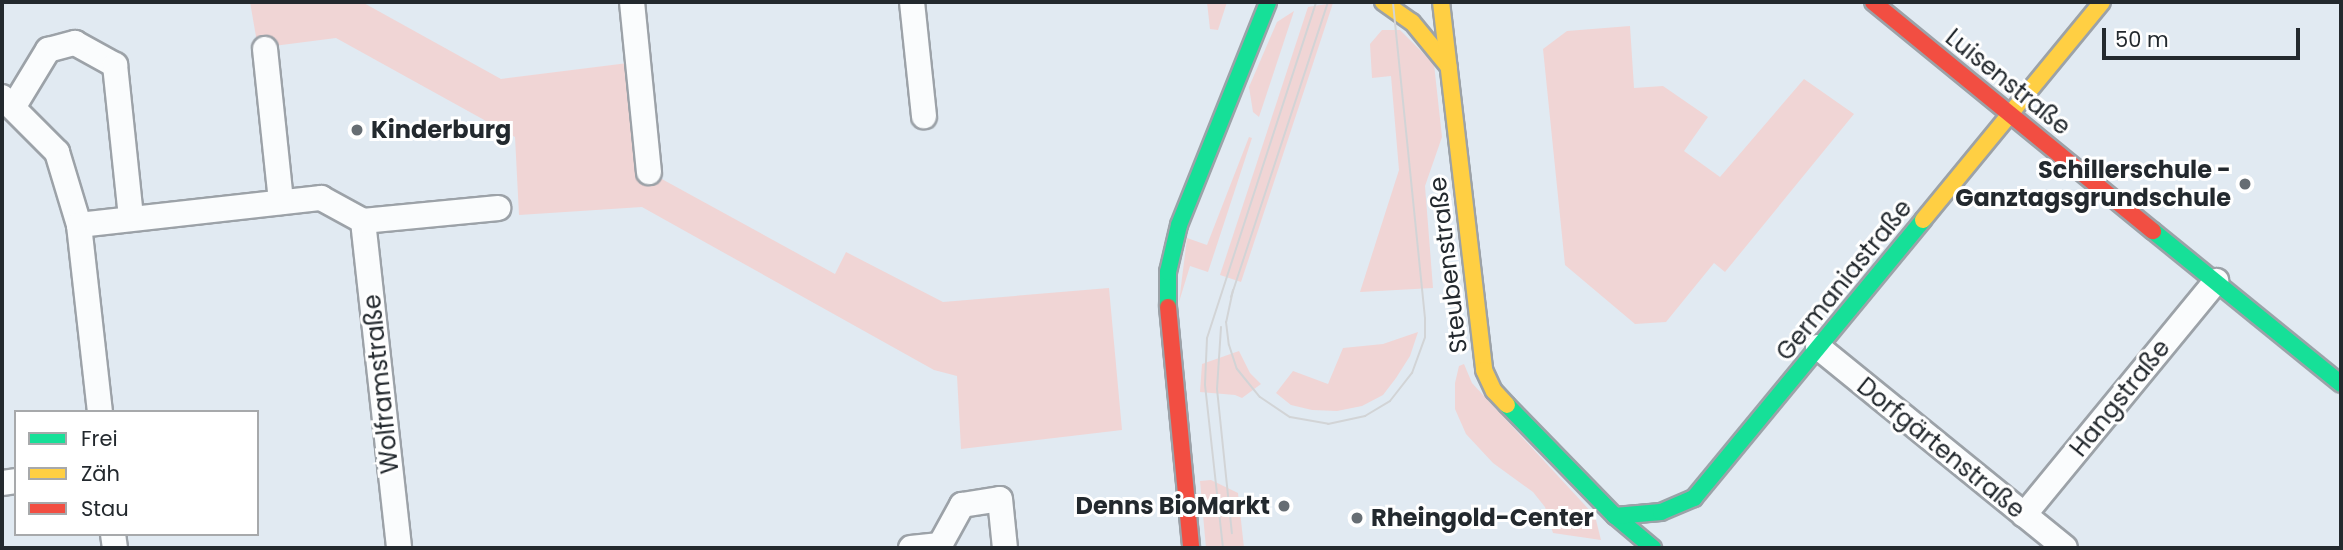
<!DOCTYPE html>
<html>
<head>
<meta charset="utf-8">
<style>
  body { margin:0 }
  #map { position:relative; width:2343px; height:550px; overflow:hidden; background:#e1eaf2; font-family:Poppins,sans-serif }
  div>[style] { position:absolute }
  .green>* { inset:0; background:#f0d5d5 }
  .roads { filter:drop-shadow(2px 0 #9ca2a8) drop-shadow(-2px 0 #9ca2a8) drop-shadow(0 2px #9ca2a8) drop-shadow(0 -2px #9ca2a8) }
  .street>* { height:24px; margin:-12px; padding:0 12px; transform-origin:12px; border-radius:12px; background:#fafcfd }
  .fast>* { height:16px; margin:-8px; padding:0 8px; transform-origin:8px; border-radius:8px; background:#16e098 }
  .slow>* { height:16px; margin:-8px; padding:0 8px; transform-origin:8px; border-radius:8px; background:#ffcf43 }
  .jam>* { height:16px; margin:-8px; padding:0 8px; transform-origin:8px; border-radius:8px; background:#f24e42 }
  .tram>* { height:2px; margin:-1px; padding:0 1px; transform-origin:1px; border-radius:1px; background:#d2d4d6 }
  .dots>* { width:19px; height:19px; translate:-50% -50%; box-sizing:border-box; border:4px solid #fff; border-radius:50% }
  span { translate:-50% -50%; white-space:nowrap; text-align:center; line-height:1.15; -webkit-text-stroke:6px #fff; paint-order:stroke }
  .street-label { font-size:24px; color:#23292e }
  .poi-label { font-size:24px; color:#23292e; font-weight:700 }
  .left { translate:0 -50%; text-align:left }
  .right { translate:-100% -50%; text-align:right }
  .frame { position:absolute; inset:0; border:4px solid #23292e; pointer-events:none }
  .legend { position:absolute; left:14px; top:410px; width:245px; height:126px; box-sizing:border-box; background:#fff; border:2px solid #a7a9ab; margin:0; padding:9px 12px; list-style:none; font-size:21px; color:#23292e }
  .legend li { display:flex; align-items:center; gap:14px; height:35px }
  .legend b { width:35px; border:2px solid #a7a9ab }
  .scale { position:absolute; left:2102px; top:28px; width:198px; height:32px; box-sizing:border-box; border:4px solid #23292e; border-top:0; padding-left:9px; font-size:21px; line-height:24px; white-space:nowrap; color:#23292e; -webkit-text-stroke:5px #fff; paint-order:stroke }
</style>
</head>
<body>
<div id="map">
  <div class="green">
    <div style="clip-path:polygon(250px 2px,362px 2px,501px 79px,636px 62px,649px 172px,835px 274px,846px 252px,943px 302px,1109px 288px,1122px 430px,961px 449px,957px 376px,934px 370px,642px 207px,519px 215px,515px 137px,336px 38px,258px 48px)"></div>
    <div style="clip-path:polygon(1207px 2px,1227px 2px,1218px 30px,1210px 29px)"></div>
    <div style="clip-path:polygon(1333px 3px,1241px 282px,1220px 275px,1308px 7px)"></div>
    <div style="clip-path:polygon(1294px 11px,1259px 117px,1253px 112px,1249px 87px,1277px 22px)"></div>
    <div style="clip-path:polygon(1630px 26px,1634px 88px,1663px 86px,1708px 117px,1684px 151px,1720px 177px,1804px 79px,1854px 114px,1725px 272px,1714px 263px,1666px 322px,1635px 324px,1565px 265px,1543px 49px,1567px 31px)"></div>
    <div style="clip-path:polygon(1382px 30px,1400px 30px,1434px 64px,1442px 137px,1425px 186px,1433px 288px,1360px 292px,1399px 170px,1391px 76px,1372px 78px,1370px 44px)"></div>
    <div style="clip-path:polygon(1249px 137px,1252px 138px,1208px 272px,1190px 266px,1179px 302px,1187px 238px,1207px 245px)"></div>
    <div style="clip-path:polygon(1418px 332px,1410px 356px,1396px 378px,1383px 395px,1362px 406px,1337px 411px,1312px 410px,1291px 405px,1276px 393px,1293px 371px,1328px 384px,1343px 348px,1383px 344px)"></div>
    <div style="clip-path:polygon(1239px 351px,1250px 373px,1261px 384px,1242px 398px,1235px 395px,1200px 392px,1202px 364px)"></div>
    <div style="clip-path:polygon(1464px 364px,1472px 383px,1595px 516px,1601px 540px,1553px 533px,1545px 507px,1533px 492px,1493px 463px,1466px 434px,1455px 409px,1455px 383px,1459px 366px)"></div>
    <div style="clip-path:polygon(1211px 480px,1238px 493px,1244px 548px,1206px 548px,1200px 481px)"></div>
  </div>
  <div class="roads">
    <div class="street">
      <div style="left:632px;top:2px;width:171px;rotate:84.3deg"></div>
      <div style="left:912px;top:2px;width:115px;rotate:84deg"></div>
      <div style="left:265px;top:49px;width:154px;rotate:84deg"></div>
      <div style="left:2px;top:97px;width:78px;rotate:45deg"></div>
      <div style="left:57px;top:152px;width:76px;rotate:73.2deg"></div>
      <div style="left:79px;top:225px;width:188px;rotate:83.6deg"></div>
      <div style="left:14px;top:106px;width:66px;rotate:-58.7deg"></div>
      <div style="left:48px;top:50px;width:28px;rotate:-15deg"></div>
      <div style="left:75px;top:43px;width:46px;rotate:28.8deg"></div>
      <div style="left:115px;top:65px;width:153px;rotate:84deg"></div>
      <div style="left:363px;top:221px;width:329px;rotate:83.7deg"></div>
      <div style="left:79px;top:225px;width:244px;rotate:-6.4deg"></div>
      <div style="left:321px;top:198px;width:48px;rotate:28.7deg"></div>
      <div style="left:363px;top:221px;width:136px;rotate:-5.5deg"></div>
      <div style="left:1818px;top:347px;width:318px;rotate:39.1deg"></div>
      <div style="left:2px;top:483px;width:14px;rotate:-8deg"></div>
      <div style="left:2024px;top:515px;width:303px;rotate:-50.6deg"></div>
      <div style="left:113px;top:534px;width:14px;rotate:82deg"></div>
      <div style="left:911px;top:548px;width:29px;rotate:-6deg"></div>
      <div style="left:940px;top:545px;width:46px;rotate:-61.2deg"></div>
      <div style="left:962px;top:505px;width:38px;rotate:-9deg"></div>
      <div style="left:1000px;top:499px;width:49px;rotate:84.2deg"></div>
    </div>
    <div class="fast">
      <div style="left:2153px;top:231px;width:242px;rotate:39.1deg"></div>
      <div style="left:1168px;top:307px;width:35px;rotate:-90deg"></div>
      <div style="left:1168px;top:272px;width:48px;rotate:-76.8deg"></div>
      <div style="left:1179px;top:225px;width:240px;rotate:-68.2deg"></div>
      <div style="left:1507px;top:405px;width:155px;rotate:45.8deg"></div>
      <div style="left:1615px;top:516px;width:50px;rotate:40.1deg"></div>
      <div style="left:1615px;top:516px;width:46px;rotate:-5deg"></div>
      <div style="left:1661px;top:512px;width:36px;rotate:-23deg"></div>
      <div style="left:1694px;top:498px;width:360px;rotate:-50.5deg"></div>
    </div>
    <div class="slow">
      <div style="left:1383px;top:2px;width:35px;rotate:35deg"></div>
      <div style="left:1412px;top:22px;width:58px;rotate:50.6deg"></div>
      <div style="left:1441px;top:2px;width:371px;rotate:83.3deg"></div>
      <div style="left:1484px;top:370px;width:23px;rotate:65deg"></div>
      <div style="left:1494px;top:391px;width:19px;rotate:47deg"></div>
      <div style="left:1923px;top:220px;width:282px;rotate:-50.6deg"></div>
    </div>
    <div class="jam">
      <div style="left:1873px;top:2px;width:362px;rotate:39.3deg"></div>
      <div style="left:1168px;top:307px;width:242px;rotate:84.5deg"></div>
    </div>
  </div>
  <div class="tram">
    <div style="left:1233px;top:290px;width:33px;rotate:102deg"></div>
    <div style="left:1226px;top:322px;width:23px;rotate:83deg"></div>
    <div style="left:1229px;top:345px;width:25px;rotate:72deg"></div>
    <div style="left:1237px;top:369px;width:36px;rotate:51deg"></div>
    <div style="left:1260px;top:397px;width:36px;rotate:34deg"></div>
    <div style="left:1290px;top:417px;width:39px;rotate:10deg"></div>
    <div style="left:1328px;top:424px;width:38px;rotate:-12deg"></div>
    <div style="left:1365px;top:416px;width:29px;rotate:-31deg"></div>
    <div style="left:1390px;top:401px;width:36px;rotate:-52deg"></div>
    <div style="left:1412px;top:373px;width:38px;rotate:-70deg"></div>
    <div style="left:1425px;top:337px;width:19px;rotate:-90deg"></div>
    <div style="left:1425px;top:318px;width:318px;rotate:-95.8deg"></div>
    <div style="left:1231px;top:297px;width:311px;rotate:-71.8deg"></div>
    <div style="left:1221px;top:327px;width:62px;rotate:93.7deg"></div>
    <div style="left:1217px;top:389px;width:145px;rotate:84.1deg"></div>
    <div style="left:1223px;top:548px;width:165px;rotate:-96.3deg"></div>
    <div style="left:1205px;top:384px;width:46px;rotate:-87.5deg"></div>
    <div style="left:1207px;top:338px;width:353px;rotate:-72deg"></div>
  </div>
  <div class="dots">
    <div style="left:357px;top:130px;background:#666d73"></div>
    <div style="left:2245px;top:184px;background:#666d73"></div>
    <div style="left:1284px;top:506px;background:#666d73"></div>
    <div style="left:1357px;top:518px;background:#666d73"></div>
  </div>
  <div class="street-label">
    <span style="left:2008px;top:82px;rotate:39deg">Luisenstraße</span>
    <span style="left:1448px;top:265px;rotate:-97deg">Steubenstraße</span>
    <span style="left:1844px;top:280px;rotate:-51deg">Germaniastraße</span>
    <span style="left:381px;top:384px;rotate:-96deg">Wolframstraße</span>
    <span style="left:2120px;top:398px;rotate:-51deg">Hangstraße</span>
    <span style="left:1941px;top:448px;rotate:39deg">Dorfgärtenstraße</span>
  </div>
  <div class="poi-label">
    <span class="left" style="left:371px;top:130px">Kinderburg</span>
    <span class="right" style="left:2231px;top:184px">Schillerschule -<br>Ganztagsgrundschule</span>
    <span class="right" style="left:1270px;top:506px">Denns BioMarkt</span>
    <span class="left" style="left:1371px;top:518px">Rheingold-Center</span>
  </div>
  <div class="frame"></div>
  <ul class="legend">
  <li><b style="height:9px;background:#16e098"></b>Frei</li>
  <li><b style="height:9px;background:#ffcf43"></b>Zäh</li>
  <li><b style="height:9px;background:#f24e42"></b>Stau</li>
  </ul>
  <div class="scale">50 m</div>
</div>
</body>
</html>
